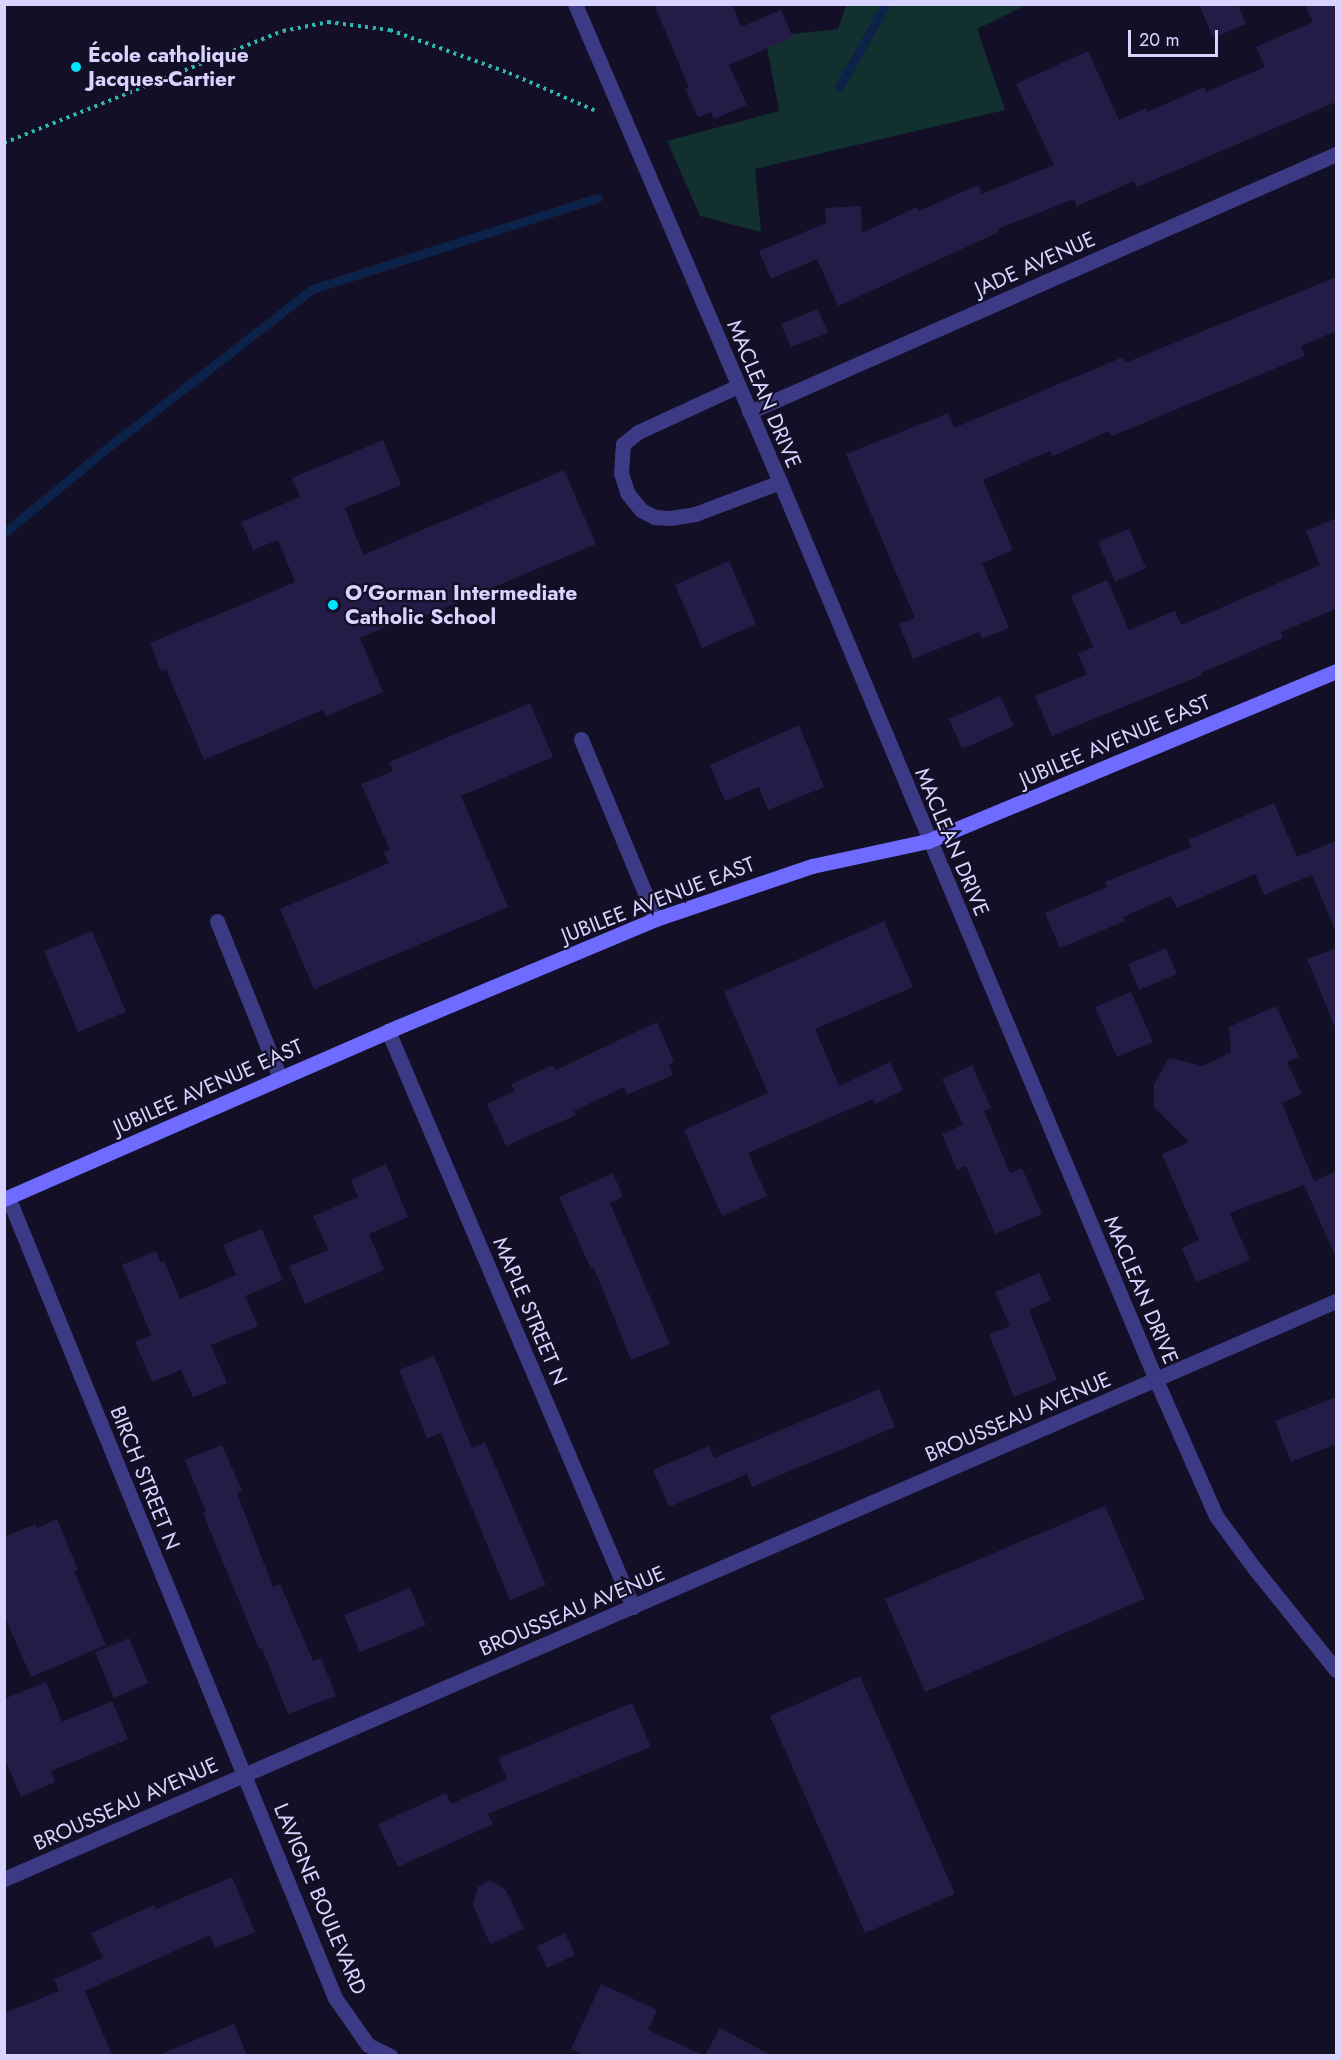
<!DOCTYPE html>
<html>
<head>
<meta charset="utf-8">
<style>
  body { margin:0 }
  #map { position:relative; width:1341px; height:2060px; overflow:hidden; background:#130f26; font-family:Jost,sans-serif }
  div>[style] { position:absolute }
  .green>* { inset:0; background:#12302f }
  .stream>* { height:9px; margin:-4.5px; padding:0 4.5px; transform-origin:4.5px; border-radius:4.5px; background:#0c2248 }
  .building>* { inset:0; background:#241b47 }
  .path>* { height:4px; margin-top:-2px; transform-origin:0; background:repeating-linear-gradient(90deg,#2fb8b0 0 3px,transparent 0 7.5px) }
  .service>* { height:15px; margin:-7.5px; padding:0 7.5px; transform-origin:7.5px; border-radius:7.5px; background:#3d3a85 }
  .minor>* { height:15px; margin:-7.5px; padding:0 7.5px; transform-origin:7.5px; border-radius:7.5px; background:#3d3a85 }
  .tertiary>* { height:15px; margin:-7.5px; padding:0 7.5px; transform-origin:7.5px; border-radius:7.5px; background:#3d3a85 }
  .secondary>* { height:15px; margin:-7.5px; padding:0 7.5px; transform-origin:7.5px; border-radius:7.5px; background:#6f6bff }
  .dots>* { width:16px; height:16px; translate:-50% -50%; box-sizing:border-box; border:3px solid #130f26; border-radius:50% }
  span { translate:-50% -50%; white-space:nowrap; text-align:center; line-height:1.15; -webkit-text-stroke:4.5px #130f26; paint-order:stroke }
  .poi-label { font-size:21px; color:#d9d4ff; font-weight:700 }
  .left { translate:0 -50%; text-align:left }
  .street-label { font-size:21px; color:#d9d4ff }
  .frame { position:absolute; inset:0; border:6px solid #d9d4ff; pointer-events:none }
  .scale { position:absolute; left:1128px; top:30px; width:90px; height:27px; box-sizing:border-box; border:3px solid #d9d4ff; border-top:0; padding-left:8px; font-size:18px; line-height:21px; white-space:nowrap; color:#d9d4ff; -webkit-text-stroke:4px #130f26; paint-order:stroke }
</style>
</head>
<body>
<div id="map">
  <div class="green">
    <div style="clip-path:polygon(846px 5px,1026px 5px,977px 29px,1005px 110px,755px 169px,761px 232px,700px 216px,667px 141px,779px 111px,765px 37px,838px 29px)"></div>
  </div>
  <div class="stream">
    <div style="left:839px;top:87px;width:95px;rotate:-60.5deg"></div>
    <div style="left:4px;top:533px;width:132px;rotate:-39.5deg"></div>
    <div style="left:106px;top:449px;width:261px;rotate:-37.8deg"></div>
    <div style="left:312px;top:289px;width:300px;rotate:-17.7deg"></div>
  </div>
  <div class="building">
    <div style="clip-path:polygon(654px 4px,732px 4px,741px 27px,781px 10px,793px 37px,729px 65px,747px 105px,714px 119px,711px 112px,698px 117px,685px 89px,689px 88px)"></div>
    <div style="clip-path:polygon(1199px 4px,1238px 4px,1246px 24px,1213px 38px)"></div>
    <div style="clip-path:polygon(1305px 5px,1336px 5px,1336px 102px,1137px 187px,1134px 181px,1077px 206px,1074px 199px,998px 229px,999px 232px,838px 306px,817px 259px,771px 279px,759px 251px,826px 223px,825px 208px,861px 206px,862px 233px,917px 207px,919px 211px,978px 185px,982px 194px,1054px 165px,1016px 84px,1088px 51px,1119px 120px,1146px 108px,1147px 112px,1204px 87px,1206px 92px,1265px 67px,1256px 47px,1313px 22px)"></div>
    <div style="clip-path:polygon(1336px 277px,1336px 331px,1301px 346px,1305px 356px,1112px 436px,1109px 431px,1053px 456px,1050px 451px,983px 480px,1013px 550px,982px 563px,1009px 628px,982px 639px,979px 632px,913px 659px,899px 624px,915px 618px,846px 454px,948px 413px,954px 428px,1123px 357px,1125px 363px)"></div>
    <div style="clip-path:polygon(818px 309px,828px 333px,791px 347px,781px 324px)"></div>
    <div style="clip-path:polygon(383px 440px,401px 485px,345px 508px,363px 555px,564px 470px,596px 544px,413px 621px,411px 616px,360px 638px,383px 692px,326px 716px,323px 710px,204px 760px,166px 669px,161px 671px,150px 643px,295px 582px,278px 540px,253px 550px,241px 522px,300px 497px,292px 478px)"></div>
    <div style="clip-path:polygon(1336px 518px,1336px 609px,1281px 632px,1283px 638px,1201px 673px,1202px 675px,1052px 736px,1035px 696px,1087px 674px,1078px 654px,1093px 647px,1071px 596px,1107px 580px,1129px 630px,1175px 611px,1181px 625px,1320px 565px,1306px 531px)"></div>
    <div style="clip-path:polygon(1129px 529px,1146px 568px,1115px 582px,1098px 542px)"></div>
    <div style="clip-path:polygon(729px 561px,756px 624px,702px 648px,675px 585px)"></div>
    <div style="clip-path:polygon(1000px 696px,1014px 726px,962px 749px,949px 719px)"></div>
    <div style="clip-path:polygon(530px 703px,553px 757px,461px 796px,508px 907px,314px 989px,280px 909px,389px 863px,384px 852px,390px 850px,361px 784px,393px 771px,389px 762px)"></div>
    <div style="clip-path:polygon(799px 725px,824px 787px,768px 810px,759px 787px,725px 801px,710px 765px)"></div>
    <div style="clip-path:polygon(1274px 803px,1297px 857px,1336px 841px,1336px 932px,1312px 875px,1264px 895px,1255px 874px,1177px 908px,1171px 896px,1123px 917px,1125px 921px,1060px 948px,1045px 913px,1107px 887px,1105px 882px,1191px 847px,1188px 840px)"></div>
    <div style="clip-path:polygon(884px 921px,913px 987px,815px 1029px,839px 1086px,890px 1062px,903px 1090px,875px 1104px,873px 1099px,748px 1153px,767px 1196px,722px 1216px,684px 1130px,768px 1093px,724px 992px)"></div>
    <div style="clip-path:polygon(92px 931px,126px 1012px,78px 1032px,44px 951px)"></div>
    <div style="clip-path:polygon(1166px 948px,1177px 974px,1139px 990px,1128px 964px)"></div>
    <div style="clip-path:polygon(1336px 948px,1336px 1030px,1307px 959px)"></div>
    <div style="clip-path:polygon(1131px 992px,1153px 1042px,1117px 1057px,1095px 1007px)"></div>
    <div style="clip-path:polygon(1276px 1006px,1299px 1057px,1287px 1062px,1302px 1094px,1282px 1103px,1314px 1181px,1336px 1171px,1336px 1258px,1304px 1185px,1230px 1213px,1250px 1260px,1196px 1282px,1182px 1248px,1199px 1240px,1162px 1154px,1189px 1142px,1154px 1107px,1154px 1084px,1169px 1058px,1203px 1066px,1231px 1052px,1229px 1027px)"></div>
    <div style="clip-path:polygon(657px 1022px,674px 1062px,669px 1065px,673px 1075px,627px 1095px,624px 1087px,574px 1111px,576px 1115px,506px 1146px,487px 1104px,515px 1091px,511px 1084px,553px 1065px,556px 1070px)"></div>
    <div style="clip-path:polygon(972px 1065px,991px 1108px,984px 1111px,1010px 1173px,1022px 1168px,1042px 1214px,995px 1234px,966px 1166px,957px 1170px,942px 1134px,963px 1125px,942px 1079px)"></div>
    <div style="clip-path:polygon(386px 1164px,408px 1217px,369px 1234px,384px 1270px,305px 1304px,289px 1266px,328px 1250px,313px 1216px,358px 1197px,351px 1180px)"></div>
    <div style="clip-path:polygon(613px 1173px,623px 1197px,610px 1203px,670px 1344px,631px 1360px,594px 1268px,591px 1269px,559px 1197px)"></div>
    <div style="clip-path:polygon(262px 1229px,283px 1280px,245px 1296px,258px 1326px,211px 1345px,227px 1383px,193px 1397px,181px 1370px,152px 1382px,135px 1342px,151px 1335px,122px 1265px,156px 1251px,161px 1263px,164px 1261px,180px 1299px,236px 1275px,223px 1245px)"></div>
    <div style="clip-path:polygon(1039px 1273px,1051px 1300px,1029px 1310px,1057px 1380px,1014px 1397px,989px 1334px,1010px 1326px,995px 1292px)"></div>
    <div style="clip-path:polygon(434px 1356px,472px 1448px,485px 1442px,546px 1585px,510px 1600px,441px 1433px,427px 1438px,399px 1370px)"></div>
    <div style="clip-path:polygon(879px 1389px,895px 1427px,752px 1487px,747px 1474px,669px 1507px,653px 1470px,709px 1446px,714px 1458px)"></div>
    <div style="clip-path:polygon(1336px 1397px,1336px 1444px,1291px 1462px,1275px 1421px)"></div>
    <div style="clip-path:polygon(222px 1445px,242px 1491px,237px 1493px,273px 1587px,280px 1584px,313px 1661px,321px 1658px,336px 1696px,288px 1714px,262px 1648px,259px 1649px,220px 1555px,203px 1513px,206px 1512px,185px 1460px)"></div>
    <div style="clip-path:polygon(1105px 1506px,1145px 1599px,925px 1692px,885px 1599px)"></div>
    <div style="clip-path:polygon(57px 1519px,78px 1570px,74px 1571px,106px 1645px,31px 1677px,4px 1615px,4px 1537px,35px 1524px,37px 1528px)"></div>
    <div style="clip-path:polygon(410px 1588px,426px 1625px,360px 1652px,344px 1615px)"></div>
    <div style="clip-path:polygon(129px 1638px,148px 1683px,114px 1698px,95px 1652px)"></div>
    <div style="clip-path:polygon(860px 1676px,955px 1894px,865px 1933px,770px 1716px)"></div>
    <div style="clip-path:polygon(46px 1682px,62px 1722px,112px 1701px,128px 1739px,51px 1771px,55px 1782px,21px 1797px,4px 1757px,4px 1699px)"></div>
    <div style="clip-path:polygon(632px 1703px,651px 1747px,488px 1814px,493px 1824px,398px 1867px,378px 1824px,446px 1793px,451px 1804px,507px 1779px,498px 1758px)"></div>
    <div style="clip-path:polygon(232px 1877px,255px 1932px,215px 1948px,210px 1935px,85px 1991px,112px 2055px,4px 2055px,4px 2013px,59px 1991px,54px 1979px,103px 1958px,91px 1933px,154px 1905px,156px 1909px)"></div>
    <div style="clip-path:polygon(490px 1880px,506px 1890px,524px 1929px,490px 1944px,473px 1905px,478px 1887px)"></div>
    <div style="clip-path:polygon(565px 1933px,575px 1955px,547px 1968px,537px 1946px)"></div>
    <div style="clip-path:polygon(601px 1984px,657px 2010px,648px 2030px,703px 2055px,585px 2055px,571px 2049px)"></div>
    <div style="clip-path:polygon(234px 2024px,247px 2055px,159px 2055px)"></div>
    <div style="clip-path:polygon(720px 2028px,771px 2055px,705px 2055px)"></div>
  </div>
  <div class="path">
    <div style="left:4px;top:143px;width:301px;rotate:-21.9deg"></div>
    <div style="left:283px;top:31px;width:46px;rotate:-11.3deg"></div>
    <div style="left:328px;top:22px;width:63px;rotate:7.4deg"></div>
    <div style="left:390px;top:30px;width:127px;rotate:19.9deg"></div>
    <div style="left:509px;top:73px;width:95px;rotate:23.6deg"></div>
  </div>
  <div class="service">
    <div style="left:738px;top:386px;width:110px;rotate:155.3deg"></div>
    <div style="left:638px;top:432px;width:19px;rotate:141deg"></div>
    <div style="left:623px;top:444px;width:29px;rotate:94deg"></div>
    <div style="left:621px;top:473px;width:22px;rotate:72deg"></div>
    <div style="left:628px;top:494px;width:21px;rotate:51deg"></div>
    <div style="left:641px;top:510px;width:16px;rotate:27deg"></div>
    <div style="left:655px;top:517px;width:15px;rotate:4deg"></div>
    <div style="left:670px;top:518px;width:25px;rotate:-9deg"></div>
    <div style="left:695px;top:514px;width:91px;rotate:-20.6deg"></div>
  </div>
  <div class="minor">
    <div style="left:749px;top:412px;width:641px;rotate:-23.73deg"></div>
    <div style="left:581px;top:739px;width:195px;rotate:67.4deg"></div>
    <div style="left:217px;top:921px;width:169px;rotate:68.1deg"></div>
    <div style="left:388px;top:1031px;width:626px;rotate:66.96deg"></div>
    <div style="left:8px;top:1197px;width:865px;rotate:67.79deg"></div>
    <div style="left:335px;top:1998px;width:57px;rotate:54.9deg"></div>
    <div style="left:368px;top:2045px;width:25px;rotate:26deg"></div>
    <div style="left:4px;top:1879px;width:1452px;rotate:-23.46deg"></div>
  </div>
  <div class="tertiary">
    <div style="left:575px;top:4px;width:520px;rotate:66.79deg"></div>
    <div style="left:780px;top:482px;width:974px;rotate:67.28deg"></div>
    <div style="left:1156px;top:1380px;width:149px;rotate:66.2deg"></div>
    <div style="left:1216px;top:1516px;width:66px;rotate:53.7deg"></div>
    <div style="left:1255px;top:1569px;width:129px;rotate:51.3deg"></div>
  </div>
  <div class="secondary">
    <div style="left:4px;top:1199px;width:419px;rotate:-23.6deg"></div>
    <div style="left:388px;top:1031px;width:290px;rotate:-22.7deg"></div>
    <div style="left:656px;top:919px;width:165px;rotate:-18.8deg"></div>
    <div style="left:812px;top:866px;width:119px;rotate:-12.2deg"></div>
    <div style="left:928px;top:841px;width:442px;rotate:-22.6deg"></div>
  </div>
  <div class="dots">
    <div style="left:76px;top:67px;background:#00e5ff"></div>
    <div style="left:333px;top:605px;background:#00e5ff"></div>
  </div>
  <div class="poi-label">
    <span class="left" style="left:88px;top:67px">École catholique<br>Jacques-Cartier</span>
    <span class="left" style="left:345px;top:605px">O'Gorman Intermediate<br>Catholic School</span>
  </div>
  <div class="street-label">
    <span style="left:1035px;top:264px;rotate:-24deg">JADE AVENUE</span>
    <span style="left:764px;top:394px;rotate:67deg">MACLEAN DRIVE</span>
    <span style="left:1115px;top:741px;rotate:-23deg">JUBILEE AVENUE EAST</span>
    <span style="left:952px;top:842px;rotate:67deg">MACLEAN DRIVE</span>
    <span style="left:658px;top:900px;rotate:-21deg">JUBILEE AVENUE EAST</span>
    <span style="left:208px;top:1087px;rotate:-24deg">JUBILEE AVENUE EAST</span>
    <span style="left:1141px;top:1290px;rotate:67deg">MACLEAN DRIVE</span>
    <span style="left:530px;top:1311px;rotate:67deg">MAPLE STREET N</span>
    <span style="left:1018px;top:1417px;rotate:-23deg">BROUSSEAU AVENUE</span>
    <span style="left:145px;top:1478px;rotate:68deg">BIRCH STREET N</span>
    <span style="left:572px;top:1611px;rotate:-23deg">BROUSSEAU AVENUE</span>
    <span style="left:126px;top:1804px;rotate:-24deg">BROUSSEAU AVENUE</span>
    <span style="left:320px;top:1899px;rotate:67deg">LAVIGNE BOULEVARD</span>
  </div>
  <div class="frame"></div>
  <div class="scale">20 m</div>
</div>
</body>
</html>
